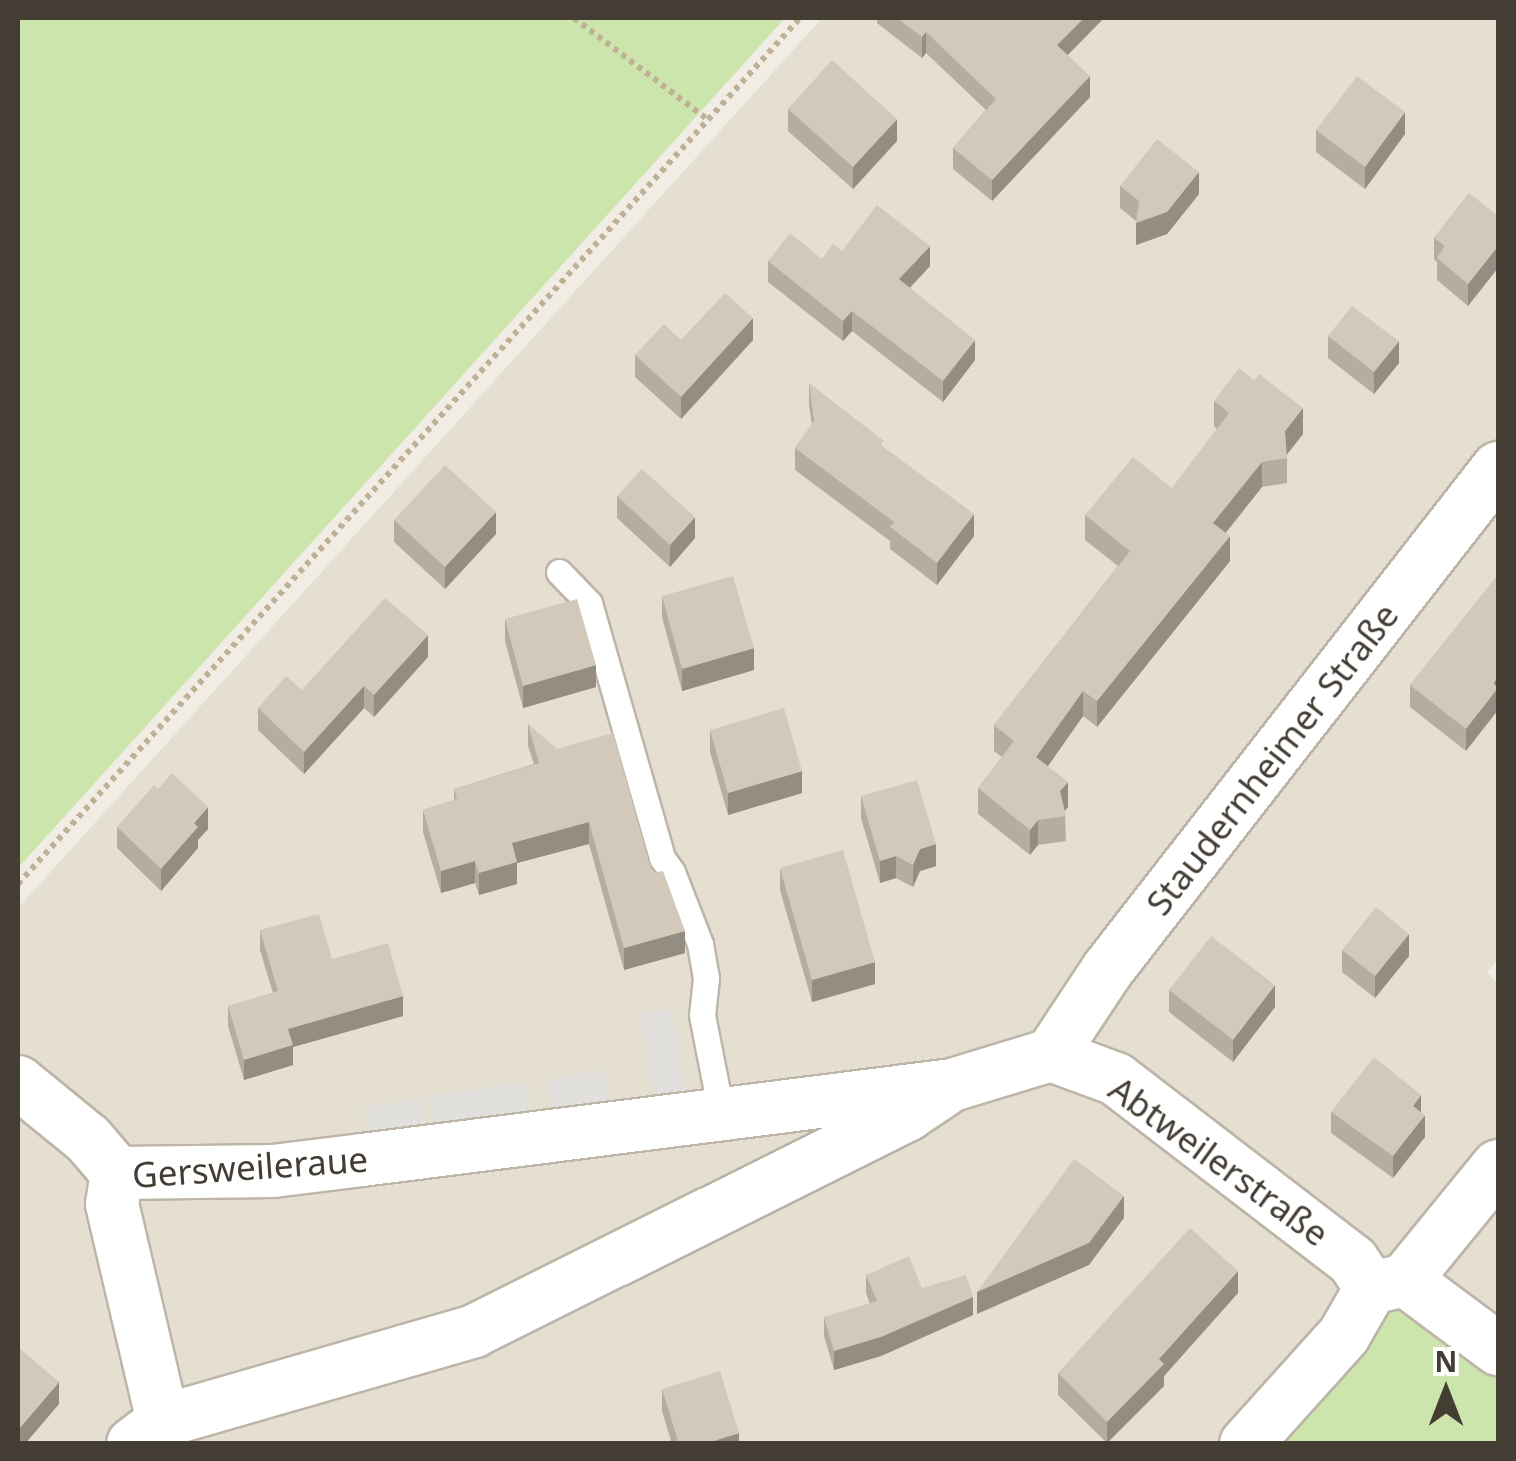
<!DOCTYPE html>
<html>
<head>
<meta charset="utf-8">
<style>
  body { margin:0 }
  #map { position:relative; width:1516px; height:1461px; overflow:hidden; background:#f1ede4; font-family:"Noto Sans",sans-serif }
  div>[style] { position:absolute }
  .residential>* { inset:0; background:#e5dfd2 }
  .green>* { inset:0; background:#cce5ad }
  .parking>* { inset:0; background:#e2e0dc }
  .path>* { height:6px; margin-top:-3px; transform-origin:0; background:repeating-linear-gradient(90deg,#beb198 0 5px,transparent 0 10px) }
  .roads { filter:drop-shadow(2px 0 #bdb5a7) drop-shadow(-2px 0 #bdb5a7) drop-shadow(0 2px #bdb5a7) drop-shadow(0 -2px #bdb5a7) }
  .service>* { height:25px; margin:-12.5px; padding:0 12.5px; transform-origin:12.5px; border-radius:12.5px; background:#fff }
  .minor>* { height:52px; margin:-26px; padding:0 26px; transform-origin:26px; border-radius:26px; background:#fff }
  .wall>* { inset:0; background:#b5ada0 }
  .shaded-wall>* { inset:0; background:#948d82 }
  .building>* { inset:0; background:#d3c9ba }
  span { translate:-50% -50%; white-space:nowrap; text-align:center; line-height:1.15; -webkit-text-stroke:8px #fff; paint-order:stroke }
  .street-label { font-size:35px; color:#433d34 }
  .frame { position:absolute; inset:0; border:20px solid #433d34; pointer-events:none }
  .north { position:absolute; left:1396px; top:1341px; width:100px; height:100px; -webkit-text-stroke:8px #fff; paint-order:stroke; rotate:0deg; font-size:28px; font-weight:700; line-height:40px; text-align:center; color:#433d34 }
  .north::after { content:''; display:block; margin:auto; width:35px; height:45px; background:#433d34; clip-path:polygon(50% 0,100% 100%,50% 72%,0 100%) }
</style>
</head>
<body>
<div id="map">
  <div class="residential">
    <div style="clip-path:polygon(822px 18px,1498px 18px,1498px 958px,1487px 973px,1498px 983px,1498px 1350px,1246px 1443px,18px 1444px,18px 908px)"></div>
  </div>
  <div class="green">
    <div style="clip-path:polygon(18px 18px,785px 18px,18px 868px)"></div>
    <div style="clip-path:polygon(1371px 1288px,1498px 1350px,1498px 1443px,1246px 1444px)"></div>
  </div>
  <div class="parking">
    <div style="clip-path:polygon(672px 1009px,686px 1096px,655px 1101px,640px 1014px)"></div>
    <div style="clip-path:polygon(604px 1070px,609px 1102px,551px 1112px,546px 1080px)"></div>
    <div style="clip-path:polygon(527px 1082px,531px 1114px,434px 1128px,429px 1096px)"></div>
    <div style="clip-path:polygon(420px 1098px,425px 1127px,369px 1136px,365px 1107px)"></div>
  </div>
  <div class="path">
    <div style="left:574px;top:18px;width:167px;rotate:37.2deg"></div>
    <div style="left:18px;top:884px;width:1167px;rotate:-47.92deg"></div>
  </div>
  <div class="roads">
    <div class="service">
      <div style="left:559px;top:572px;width:43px;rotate:45.9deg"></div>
      <div style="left:589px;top:603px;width:265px;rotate:74deg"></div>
      <div style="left:662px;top:858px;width:17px;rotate:54deg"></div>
      <div style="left:672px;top:872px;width:77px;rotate:68.7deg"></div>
      <div style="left:700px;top:944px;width:35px;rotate:80deg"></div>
      <div style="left:706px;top:978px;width:37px;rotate:96deg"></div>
      <div style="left:702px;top:1015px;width:99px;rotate:78.9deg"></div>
    </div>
    <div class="minor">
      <div style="left:1051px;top:1055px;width:103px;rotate:-56.5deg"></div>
      <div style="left:1108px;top:969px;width:635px;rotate:-52.1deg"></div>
      <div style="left:1051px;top:1055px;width:69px;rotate:20.3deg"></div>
      <div style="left:1116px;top:1079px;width:299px;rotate:37.5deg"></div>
      <div style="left:1353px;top:1261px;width:32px;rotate:56deg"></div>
      <div style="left:18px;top:1082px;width:90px;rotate:39.2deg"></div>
      <div style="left:88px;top:1139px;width:45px;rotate:49.5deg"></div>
      <div style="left:117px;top:1173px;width:156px;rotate:-0.7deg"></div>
      <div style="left:273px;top:1171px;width:90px;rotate:-7deg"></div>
      <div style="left:362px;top:1160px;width:595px;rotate:-7.24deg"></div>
      <div style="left:952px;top:1085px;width:103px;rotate:-16.9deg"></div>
      <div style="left:117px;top:1173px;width:31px;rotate:99deg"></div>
      <div style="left:112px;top:1204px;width:223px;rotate:76.8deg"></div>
      <div style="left:1405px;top:1280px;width:116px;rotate:36.6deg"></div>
      <div style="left:133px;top:1444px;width:38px;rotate:-37deg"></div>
      <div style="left:163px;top:1421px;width:324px;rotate:-16.1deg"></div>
      <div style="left:474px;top:1331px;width:484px;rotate:-26.5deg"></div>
      <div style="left:907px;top:1115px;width:43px;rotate:-33.7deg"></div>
      <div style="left:1246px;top:1444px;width:147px;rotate:-48deg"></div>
      <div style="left:1344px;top:1335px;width:54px;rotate:-60.1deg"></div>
      <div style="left:1371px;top:1288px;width:35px;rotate:-13deg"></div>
      <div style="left:1405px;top:1280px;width:147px;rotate:-50.8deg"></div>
    </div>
  </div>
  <div class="wall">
    <div style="clip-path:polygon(877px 18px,1104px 18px,1067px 55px,1090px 97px,992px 201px,953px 169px,953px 148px,986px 110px,926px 53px,922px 58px,877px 23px)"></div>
    <div style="clip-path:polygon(788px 109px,897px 141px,853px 189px,788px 131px)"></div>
    <div style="clip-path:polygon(1316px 130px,1405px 134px,1365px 189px,1316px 152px)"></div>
    <div style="clip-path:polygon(1120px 186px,1199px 194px,1167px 234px,1136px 245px,1136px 221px,1120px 208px)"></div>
    <div style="clip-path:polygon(1469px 193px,1468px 306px,1437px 280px,1437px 262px,1434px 259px,1434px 238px)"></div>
    <div style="clip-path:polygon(842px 251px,930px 266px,910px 288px,975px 360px,943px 402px,852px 331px,843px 341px,768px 282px,768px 261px,822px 259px)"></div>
    <div style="clip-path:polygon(1328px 336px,1399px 363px,1374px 394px,1328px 358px)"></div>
    <div style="clip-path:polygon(681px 340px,753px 340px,681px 419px,635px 377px,635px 355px)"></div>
    <div style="clip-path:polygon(809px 383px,884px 448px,974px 536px,937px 585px,890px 549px,890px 541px,795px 470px,795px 448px,812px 425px,809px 405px)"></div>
    <div style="clip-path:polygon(1214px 401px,1303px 434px,1287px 454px,1287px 483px,1262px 487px,1226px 533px,1230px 561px,1097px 727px,1083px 716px,1048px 766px,1068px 807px,1065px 811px,1066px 841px,1038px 845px,1030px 855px,978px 814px,978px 788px,1002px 757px,994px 751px,994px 725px,1118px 566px,1085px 540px,1085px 515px,1172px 488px,1217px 429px,1214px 426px)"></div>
    <div style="clip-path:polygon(617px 496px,695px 538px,670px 567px,617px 518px)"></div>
    <div style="clip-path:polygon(394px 520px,496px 534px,445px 589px,394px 542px)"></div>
    <div style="clip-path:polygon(1498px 575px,1466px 751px,1410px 707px,1410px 685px)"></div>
    <div style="clip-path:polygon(662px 596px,754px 670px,682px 691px,662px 617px)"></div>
    <div style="clip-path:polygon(505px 619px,596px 687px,523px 708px,505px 641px)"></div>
    <div style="clip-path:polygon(428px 657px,374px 717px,364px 708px,304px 774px,258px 730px,258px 708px,302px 690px)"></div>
    <div style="clip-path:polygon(528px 724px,652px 873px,685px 953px,624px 970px,589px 844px,517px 863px,517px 884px,479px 895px,475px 883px,441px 893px,423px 832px,423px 810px,454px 800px,454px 789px,534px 764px,528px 746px)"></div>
    <div style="clip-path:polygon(710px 730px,802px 793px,728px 815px,710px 752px)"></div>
    <div style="clip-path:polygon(861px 796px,936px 866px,920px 871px,913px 887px,896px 878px,880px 883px,861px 818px)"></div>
    <div style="clip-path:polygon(117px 827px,208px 829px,198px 840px,198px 848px,161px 891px,117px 848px)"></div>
    <div style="clip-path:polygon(780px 868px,875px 984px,812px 1002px,780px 890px)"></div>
    <div style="clip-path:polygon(260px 930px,332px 959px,403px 1016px,293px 1047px,293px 1065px,244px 1080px,228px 1026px,228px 1006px,273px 993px,260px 950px)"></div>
    <div style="clip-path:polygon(1342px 950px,1409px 956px,1375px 998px,1342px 972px)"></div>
    <div style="clip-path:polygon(1169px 990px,1275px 1007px,1233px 1062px,1169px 1012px)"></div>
    <div style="clip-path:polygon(1331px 1112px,1421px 1112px,1425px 1137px,1393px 1178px,1331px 1133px)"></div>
    <div style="clip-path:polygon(866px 1275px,922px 1288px,973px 1315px,881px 1356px,834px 1370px,824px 1336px,824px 1317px,870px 1304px,866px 1293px)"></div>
    <div style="clip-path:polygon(1238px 1293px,1164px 1376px,1164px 1386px,1107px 1443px,1058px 1395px,1058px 1373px)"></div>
    <div style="clip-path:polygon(662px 1389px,739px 1444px,672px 1444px,662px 1411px)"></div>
  </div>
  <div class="shaded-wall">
    <div style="clip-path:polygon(1084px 18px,1104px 18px,1057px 66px,1057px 45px)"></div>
    <div style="clip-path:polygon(926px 32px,926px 53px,922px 58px,922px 37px)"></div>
    <div style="clip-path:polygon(1090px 76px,1090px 97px,992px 201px,992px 180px)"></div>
    <div style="clip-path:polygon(1405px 112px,1405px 134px,1365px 189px,1365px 167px)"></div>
    <div style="clip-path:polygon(897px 119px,897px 141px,853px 189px,853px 167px)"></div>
    <div style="clip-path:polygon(1199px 172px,1199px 194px,1167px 234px,1136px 245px,1136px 223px)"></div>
    <div style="clip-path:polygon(930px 246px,930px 266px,899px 299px,899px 279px)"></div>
    <div style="clip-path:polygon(1498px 246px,1498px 268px,1468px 306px,1468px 284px)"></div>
    <div style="clip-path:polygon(852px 311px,852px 331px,843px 341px,843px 321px)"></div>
    <div style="clip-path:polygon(753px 318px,753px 340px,681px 419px,681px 397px)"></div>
    <div style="clip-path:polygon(975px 340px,975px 360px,943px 402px,943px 381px)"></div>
    <div style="clip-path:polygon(1399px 341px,1399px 363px,1374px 394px,1374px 372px)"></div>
    <div style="clip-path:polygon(1303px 408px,1303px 434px,1285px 457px,1285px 431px)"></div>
    <div style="clip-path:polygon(1262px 462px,1262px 487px,1213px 548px,1213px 523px)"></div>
    <div style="clip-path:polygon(496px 512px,496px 534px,445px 589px,445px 567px)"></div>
    <div style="clip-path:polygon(974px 514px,974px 536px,937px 585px,937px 563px)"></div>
    <div style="clip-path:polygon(695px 517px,695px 538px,670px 567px,670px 545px)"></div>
    <div style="clip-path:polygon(1230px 536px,1230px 561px,1097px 727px,1097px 701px)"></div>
    <div style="clip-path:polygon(428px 635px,428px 657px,374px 717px,374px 695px)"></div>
    <div style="clip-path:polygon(754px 648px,754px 670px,682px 691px,682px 669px)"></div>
    <div style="clip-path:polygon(596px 665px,596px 687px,523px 708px,523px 686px)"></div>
    <div style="clip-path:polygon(1498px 676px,1498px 710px,1466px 751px,1466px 729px)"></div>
    <div style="clip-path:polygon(364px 686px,364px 708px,304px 774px,304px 752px)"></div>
    <div style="clip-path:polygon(1083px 691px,1083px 716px,1036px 783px,1036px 757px)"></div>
    <div style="clip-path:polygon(802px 771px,802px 793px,728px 815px,728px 793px)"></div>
    <div style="clip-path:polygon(1068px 782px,1068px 807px,1060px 816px,1060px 791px)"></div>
    <div style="clip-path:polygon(208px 807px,208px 829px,198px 840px,198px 848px,161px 891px,161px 869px,194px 823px)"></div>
    <div style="clip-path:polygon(1038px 820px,1038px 845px,1030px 855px,1030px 830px)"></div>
    <div style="clip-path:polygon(589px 822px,589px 844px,517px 863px,517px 884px,479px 895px,479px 873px,512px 843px)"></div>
    <div style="clip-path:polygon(936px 844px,936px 866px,920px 871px,913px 887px,913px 865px,920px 849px)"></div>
    <div style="clip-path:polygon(896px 856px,896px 878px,880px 883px,880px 861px)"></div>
    <div style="clip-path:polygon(475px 861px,475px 883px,441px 893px,441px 871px)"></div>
    <div style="clip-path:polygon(685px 931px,685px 953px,624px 970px,624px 948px)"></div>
    <div style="clip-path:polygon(1409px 934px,1409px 956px,1375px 998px,1375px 976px)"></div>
    <div style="clip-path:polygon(875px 962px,875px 984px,812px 1002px,812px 980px)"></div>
    <div style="clip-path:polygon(1275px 985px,1275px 1007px,1233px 1062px,1233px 1040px)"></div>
    <div style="clip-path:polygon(403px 996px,403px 1016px,293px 1047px,293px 1065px,244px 1080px,244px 1060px,288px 1029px)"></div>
    <div style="clip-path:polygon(1421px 1095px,1421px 1117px,1413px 1106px)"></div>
    <div style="clip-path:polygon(1425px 1115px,1425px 1137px,1393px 1178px,1393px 1156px)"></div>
    <div style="clip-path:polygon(1124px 1196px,1124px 1218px,1089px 1265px,977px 1314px,977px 1292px)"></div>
    <div style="clip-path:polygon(1238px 1271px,1238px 1293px,1164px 1376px,1164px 1386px,1107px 1443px,1107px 1422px,1159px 1359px)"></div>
    <div style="clip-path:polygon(973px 1297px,973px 1315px,881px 1356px,834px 1370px,834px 1351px)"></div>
    <div style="clip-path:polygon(59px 1382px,59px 1404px,25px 1444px,18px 1444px,18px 1430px)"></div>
    <div style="clip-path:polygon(739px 1433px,739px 1444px,704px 1444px)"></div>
  </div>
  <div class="building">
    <div style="clip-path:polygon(897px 18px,1084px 18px,1057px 45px,1090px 76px,992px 180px,953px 148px,996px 99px,926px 32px,922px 37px)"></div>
    <div style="clip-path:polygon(832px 60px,897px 119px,853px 167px,788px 109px)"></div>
    <div style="clip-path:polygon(1357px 76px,1405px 112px,1365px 167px,1316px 130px)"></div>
    <div style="clip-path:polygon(1157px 139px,1199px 172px,1167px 212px,1136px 223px,1139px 201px,1120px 186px)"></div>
    <div style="clip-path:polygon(1469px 193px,1498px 216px,1498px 246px,1468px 284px,1437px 258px,1445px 246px,1434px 238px)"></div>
    <div style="clip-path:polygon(877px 205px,930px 246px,899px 279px,975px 340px,943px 381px,852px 311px,843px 321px,768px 261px,790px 233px,822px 259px,833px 244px,842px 251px)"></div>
    <div style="clip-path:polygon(725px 293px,753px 318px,681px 397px,635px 355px,664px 324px,681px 340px)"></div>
    <div style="clip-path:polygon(1352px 306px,1399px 341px,1374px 372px,1328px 336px)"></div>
    <div style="clip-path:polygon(1239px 368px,1254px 380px,1259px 374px,1303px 408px,1285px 431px,1287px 458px,1262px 462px,1213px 523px,1230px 536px,1097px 701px,1083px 691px,1036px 757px,1068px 782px,1060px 791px,1066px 816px,1038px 820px,1030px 830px,978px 788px,1014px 741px,994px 725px,1130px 551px,1085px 515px,1133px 457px,1172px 488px,1229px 413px,1214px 401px)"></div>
    <div style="clip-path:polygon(809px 383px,884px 441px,881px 445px,974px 514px,937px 563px,890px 527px,894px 522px,795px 448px,814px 421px)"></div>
    <div style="clip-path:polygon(445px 465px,496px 512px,445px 567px,394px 520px)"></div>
    <div style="clip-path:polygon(642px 469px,695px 517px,670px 545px,617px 496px)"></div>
    <div style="clip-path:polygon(1498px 575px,1498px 676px,1493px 683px,1498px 688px,1466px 729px,1410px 685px)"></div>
    <div style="clip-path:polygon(733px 576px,754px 648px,682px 669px,662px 596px)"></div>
    <div style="clip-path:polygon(385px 598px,428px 635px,374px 695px,364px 686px,304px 752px,258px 708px,286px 676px,302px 690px)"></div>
    <div style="clip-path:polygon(577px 599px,596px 665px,523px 686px,505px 619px)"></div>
    <div style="clip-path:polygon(784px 708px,802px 771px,728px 793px,710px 730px)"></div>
    <div style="clip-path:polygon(528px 724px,557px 749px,613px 733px,652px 873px,663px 871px,685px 931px,624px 948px,589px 822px,512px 843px,517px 862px,479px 873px,475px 861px,441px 871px,423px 810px,457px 799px,454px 789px,539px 763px)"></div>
    <div style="clip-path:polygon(172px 773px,208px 807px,194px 823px,198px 827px,161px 869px,117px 827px,154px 785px,158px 789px)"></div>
    <div style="clip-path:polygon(917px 780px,936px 844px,920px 849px,913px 865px,896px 856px,880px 861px,861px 796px)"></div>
    <div style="clip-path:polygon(843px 850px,875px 962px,812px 980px,780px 868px)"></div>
    <div style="clip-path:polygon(1376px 907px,1409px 934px,1375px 976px,1342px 950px)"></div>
    <div style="clip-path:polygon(319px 914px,332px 959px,388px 943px,403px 996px,288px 1029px,293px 1045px,244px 1060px,228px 1006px,278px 991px,260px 930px)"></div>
    <div style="clip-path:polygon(1211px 936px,1275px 985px,1233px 1040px,1169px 990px)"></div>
    <div style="clip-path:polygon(1374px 1057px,1421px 1095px,1413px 1106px,1425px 1115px,1393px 1156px,1331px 1112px)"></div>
    <div style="clip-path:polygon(1074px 1159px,1124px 1196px,1089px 1243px,977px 1292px)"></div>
    <div style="clip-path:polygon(1190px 1228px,1238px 1271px,1159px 1359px,1164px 1364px,1107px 1422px,1058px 1373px)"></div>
    <div style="clip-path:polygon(909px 1256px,922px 1288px,966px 1275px,973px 1297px,881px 1337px,834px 1351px,824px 1317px,877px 1301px,866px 1275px)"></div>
    <div style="clip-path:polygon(18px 1347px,59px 1382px,18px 1430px)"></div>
    <div style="clip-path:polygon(720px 1371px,739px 1433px,704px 1444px,679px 1444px,662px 1389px)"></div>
  </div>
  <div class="street-label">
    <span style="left:1272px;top:759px;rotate:-52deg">Staudernheimer Straße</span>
    <span style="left:1219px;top:1161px;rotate:36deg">Abtweilerstraße</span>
    <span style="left:250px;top:1167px;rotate:-4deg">Gersweileraue</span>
  </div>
  <div class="frame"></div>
  <div class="north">N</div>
</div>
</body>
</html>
